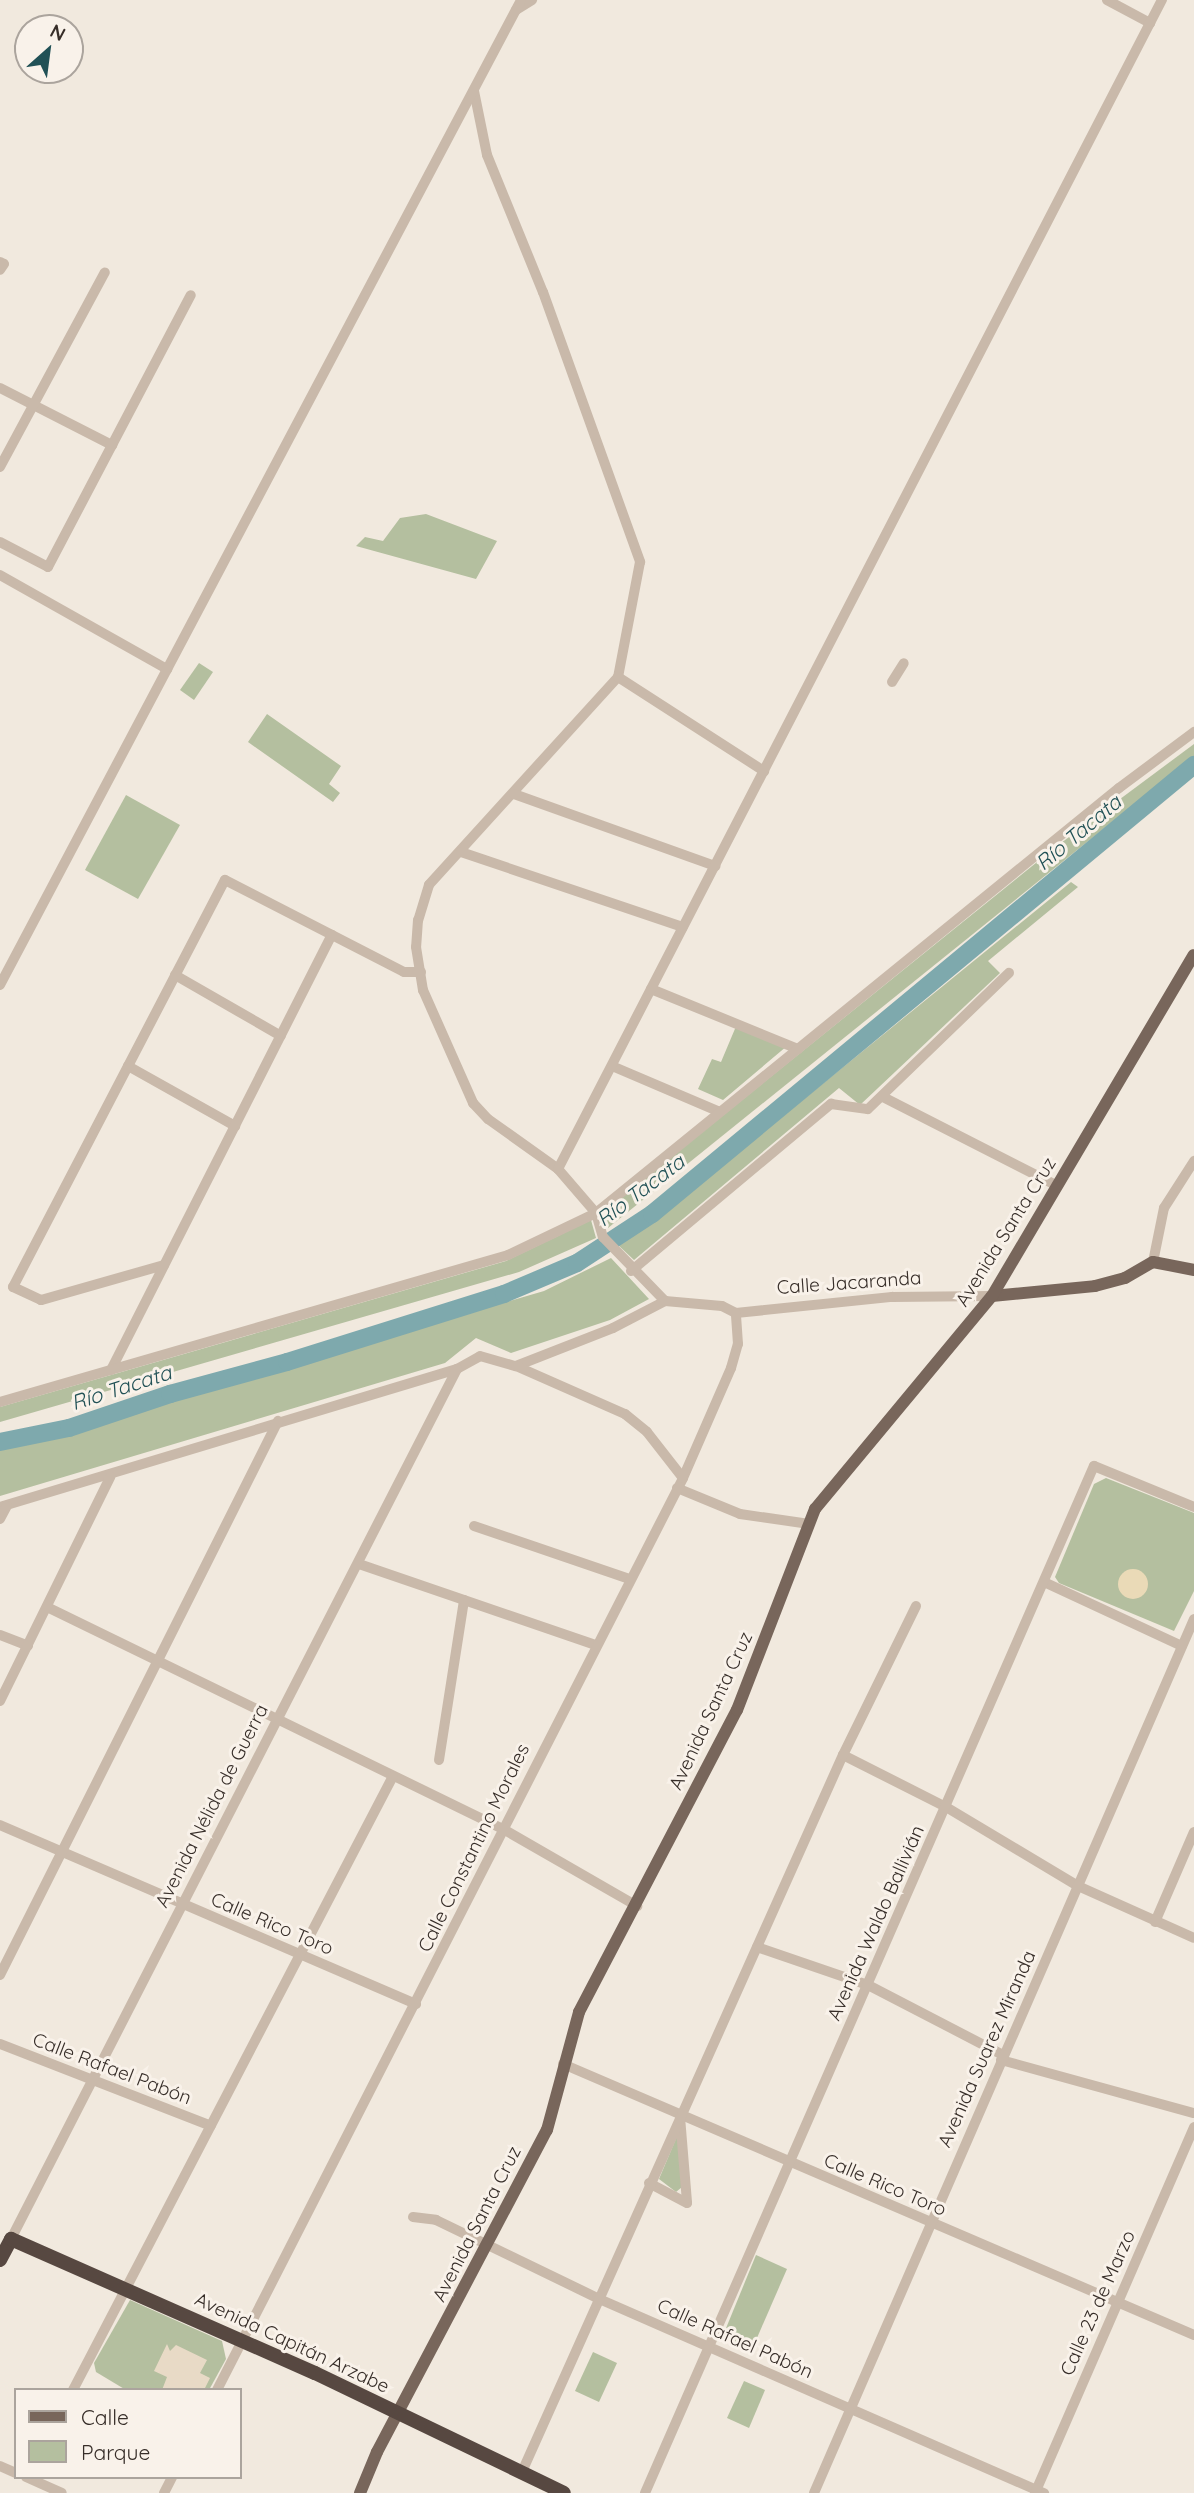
<!DOCTYPE html>
<html>
<head>
<meta charset="utf-8">
<style>
  body { margin:0 }
  #map { position:relative; width:1194px; height:2493px; overflow:hidden; background:#f1e9de; font-family:Quicksand,sans-serif }
  div>[style] { position:absolute }
  .green>* { inset:0; background:#b4bf9f }
  .sand>* { inset:0; background:#eadab7 }
  .round { border-radius:50% }
  .plaza>* { inset:0; background:#e8dac6 }
  .river>* { height:18px; margin:-9px; padding:0 9px; transform-origin:9px; border-radius:9px; background:#7ea9ad }
  .minor>* { height:10px; margin:-5px; padding:0 5px; transform-origin:5px; border-radius:5px; background:#c9b9aa }
  .major>* { height:12px; margin:-6px; padding:0 6px; transform-origin:6px; border-radius:6px; background:#78665b }
  .highway>* { height:14px; margin:-7px; padding:0 7px; transform-origin:7px; border-radius:7px; background:#574841 }
  span { translate:-50% -50%; white-space:nowrap; text-align:center; line-height:1.15; -webkit-text-stroke:6px #f9f2ea; paint-order:stroke }
  .street-label { font-size:19px; color:#372e29 }
  .water-label { font-size:21px; color:#215156; font-style:italic }
  .legend { position:absolute; left:14px; top:2388px; width:228px; height:91px; box-sizing:border-box; background:#f9f2ea; border:2px solid #aba49d; margin:0; padding:9px 12px; list-style:none; font-size:21px; color:#372e29 }
  .legend li { display:flex; align-items:center; gap:14px; height:35px }
  .legend b { width:35px; border:2px solid #aba49d }
  .north { position:absolute; left:14px; top:14px; width:70px; height:70px; box-sizing:border-box; background:#f9f2ea; border:2px solid #aba49d; border-radius:50%; rotate:28deg; font-size:19px; font-weight:700; line-height:28px; text-align:center; color:#372e29 }
  .north::after { content:''; display:block; margin:auto; width:24px; height:32px; background:#215156; clip-path:polygon(50% 0,100% 100%,50% 72%,0 100%) }
</style>
</head>
<body>
<div id="map">
  <div class="green">
    <div style="clip-path:polygon(426px 514px,497px 541px,476px 579px,356px 546px,365px 537px,383px 541px,400px 518px)"></div>
    <div style="clip-path:polygon(199px 663px,213px 672px,194px 700px,180px 690px)"></div>
    <div style="clip-path:polygon(267px 714px,341px 766px,329px 784px,340px 793px,333px 802px,248px 742px)"></div>
    <div style="clip-path:polygon(1194px 744px,1194px 756px,608px 1228px,603px 1212px,1057px 846px)"></div>
    <div style="clip-path:polygon(126px 795px,180px 825px,138px 899px,85px 870px)"></div>
    <div style="clip-path:polygon(1071px 882px,1078px 887px,988px 961px,1000px 973px,860px 1105px,839px 1088px,634px 1260px,617px 1244px,698px 1185px)"></div>
    <div style="clip-path:polygon(737px 1024px,787px 1046px,723px 1100px,698px 1089px,712px 1059px,721px 1062px)"></div>
    <div style="clip-path:polygon(591px 1220px,596px 1238px,519px 1272px,0 1422px,0 1407px,506px 1261px)"></div>
    <div style="clip-path:polygon(611px 1258px,649px 1299px,610px 1320px,511px 1353px,476px 1338px,445px 1363px,0 1496px,0 1449px,544px 1291px)"></div>
    <div style="clip-path:polygon(1106px 1478px,1194px 1513px,1194px 1591px,1174px 1631px,1059px 1583px,1055px 1577px,1094px 1484px)"></div>
    <div style="clip-path:polygon(678px 2134px,682px 2187px,676px 2192px,659px 2179px)"></div>
    <div style="clip-path:polygon(756px 2255px,787px 2269px,750px 2354px,722px 2338px)"></div>
    <div style="clip-path:polygon(130px 2300px,222px 2341px,226px 2359px,209px 2390px,126px 2390px,96px 2372px,94px 2363px)"></div>
    <div style="clip-path:polygon(593px 2352px,617px 2363px,599px 2402px,575px 2391px)"></div>
    <div style="clip-path:polygon(744px 2381px,765px 2390px,749px 2428px,727px 2418px)"></div>
  </div>
  <div class="sand">
    <div class="round" style="left:1118px;top:1569px;width:30px;height:30px"></div>
  </div>
  <div class="plaza">
    <div style="clip-path:polygon(167px 2344px,170px 2351px,176px 2345px,207px 2360px,200px 2373px,210px 2378px,204px 2390px,162px 2390px,167px 2377px,154px 2371px)"></div>
  </div>
  <div class="river">
    <div style="left:0;top:1442px;width:70px;rotate:-11.5deg"></div>
    <div style="left:69px;top:1428px;width:107px;rotate:-18.6deg"></div>
    <div style="left:170px;top:1394px;width:121px;rotate:-15.3deg"></div>
    <div style="left:287px;top:1362px;width:227px;rotate:-17.4deg"></div>
    <div style="left:504px;top:1294px;width:79px;rotate:-23deg"></div>
    <div style="left:577px;top:1263px;width:90px;rotate:-33.2deg"></div>
    <div style="left:652px;top:1214px;width:704px;rotate:-39.64deg"></div>
  </div>
  <div class="minor">
    <div style="left:1107px;top:0;width:49px;rotate:28.1deg"></div>
    <div style="left:516px;top:10px;width:19px;rotate:-32deg"></div>
    <div style="left:474px;top:91px;width:65px;rotate:78.5deg"></div>
    <div style="left:487px;top:155px;width:148px;rotate:67.8deg"></div>
    <div style="left:543px;top:292px;width:287px;rotate:70.2deg"></div>
    <div style="left:640px;top:562px;width:117px;rotate:100.8deg"></div>
    <div style="left:618px;top:677px;width:281px;rotate:132.3deg"></div>
    <div style="left:429px;top:885px;width:37px;rotate:107deg"></div>
    <div style="left:418px;top:920px;width:27px;rotate:94deg"></div>
    <div style="left:416px;top:947px;width:44px;rotate:80.8deg"></div>
    <div style="left:423px;top:990px;width:124px;rotate:66.1deg"></div>
    <div style="left:473px;top:1103px;width:22px;rotate:47deg"></div>
    <div style="left:488px;top:1119px;width:86px;rotate:35.5deg"></div>
    <div style="left:558px;top:1169px;width:58px;rotate:49.2deg"></div>
    <div style="left:596px;top:1213px;width:25px;rotate:74deg"></div>
    <div style="left:603px;top:1237px;width:89px;rotate:45.9deg"></div>
    <div style="left:0;top:262px;width:4px;rotate:27deg"></div>
    <div style="left:4px;top:264px;width:7px;rotate:124deg"></div>
    <div style="left:0;top:388px;width:126px;rotate:27deg"></div>
    <div style="left:0;top:467px;width:221px;rotate:-61.7deg"></div>
    <div style="left:0;top:542px;width:54px;rotate:27.5deg"></div>
    <div style="left:48px;top:567px;width:307px;rotate:-62.3deg"></div>
    <div style="left:0;top:575px;width:192px;rotate:29.4deg"></div>
    <div style="left:618px;top:677px;width:174px;rotate:32.8deg"></div>
    <div style="left:892px;top:682px;width:22px;rotate:-58deg"></div>
    <div style="left:514px;top:794px;width:214px;rotate:19.7deg"></div>
    <div style="left:461px;top:852px;width:234px;rotate:18.7deg"></div>
    <div style="left:175px;top:975px;width:122px;rotate:29.9deg"></div>
    <div style="left:0;top:985px;width:1114px;rotate:-62.12deg"></div>
    <div style="left:651px;top:989px;width:159px;rotate:22.2deg"></div>
    <div style="left:128px;top:1066px;width:123px;rotate:29.3deg"></div>
    <div style="left:612px;top:1066px;width:117px;rotate:23.1deg"></div>
    <div style="left:883px;top:1097px;width:196px;rotate:27deg"></div>
    <div style="left:558px;top:1169px;width:1316px;rotate:-62.68deg"></div>
    <div style="left:1153px;top:1262px;width:55px;rotate:-78.5deg"></div>
    <div style="left:1164px;top:1208px;width:56px;rotate:-57.4deg"></div>
    <div style="left:164px;top:1265px;width:128px;rotate:164.1deg"></div>
    <div style="left:41px;top:1300px;width:31px;rotate:-155deg"></div>
    <div style="left:13px;top:1287px;width:459px;rotate:-62.5deg"></div>
    <div style="left:225px;top:880px;width:201px;rotate:27.2deg"></div>
    <div style="left:404px;top:972px;width:17px"></div>
    <div style="left:631px;top:1271px;width:261px;rotate:-39.9deg"></div>
    <div style="left:831px;top:1104px;width:37px;rotate:8deg"></div>
    <div style="left:868px;top:1109px;width:196px;rotate:-44deg"></div>
    <div style="left:516px;top:1366px;width:104px;rotate:-21.4deg"></div>
    <div style="left:613px;top:1328px;width:59px;rotate:-27.4deg"></div>
    <div style="left:665px;top:1301px;width:57px;rotate:5deg"></div>
    <div style="left:722px;top:1306px;width:16px;rotate:27deg"></div>
    <div style="left:736px;top:1313px;width:157px;rotate:-5.9deg"></div>
    <div style="left:892px;top:1297px;width:100px;rotate:-0.6deg"></div>
    <div style="left:111px;top:1370px;width:488px;rotate:-63.1deg"></div>
    <div style="left:0;top:1402px;width:529px;rotate:-16.14deg"></div>
    <div style="left:508px;top:1255px;width:98px;rotate:-25.5deg"></div>
    <div style="left:596px;top:1213px;width:674px;rotate:-39.1deg"></div>
    <div style="left:1119px;top:788px;width:94px;rotate:-36.7deg"></div>
    <div style="left:677px;top:1488px;width:68px;rotate:22.4deg"></div>
    <div style="left:740px;top:1514px;width:70px;rotate:8.2deg"></div>
    <div style="left:0;top:1507px;width:477px;rotate:-16.8deg"></div>
    <div style="left:457px;top:1369px;width:26px;rotate:-29deg"></div>
    <div style="left:480px;top:1356px;width:37px;rotate:16deg"></div>
    <div style="left:516px;top:1366px;width:119px;rotate:23.8deg"></div>
    <div style="left:625px;top:1414px;width:28px;rotate:39deg"></div>
    <div style="left:647px;top:1432px;width:58px;rotate:52deg"></div>
    <div style="left:0;top:1519px;width:15px;rotate:-62deg"></div>
    <div style="left:474px;top:1526px;width:165px;rotate:18.8deg"></div>
    <div style="left:359px;top:1564px;width:250px;rotate:18.9deg"></div>
    <div style="left:1044px;top:1582px;width:152px;rotate:24.9deg"></div>
    <div style="left:47px;top:1607px;width:507px;rotate:25.96deg"></div>
    <div style="left:503px;top:1829px;width:155px;rotate:29.9deg"></div>
    <div style="left:0;top:1635px;width:30px;rotate:21deg"></div>
    <div style="left:0;top:1701px;width:250px;rotate:-63.8deg"></div>
    <div style="left:843px;top:1755px;width:115px;rotate:26.8deg"></div>
    <div style="left:946px;top:1807px;width:154px;rotate:30.9deg"></div>
    <div style="left:1078px;top:1886px;width:127px;rotate:24.1deg"></div>
    <div style="left:439px;top:1760px;width:162px;rotate:-81.1deg"></div>
    <div style="left:0;top:1825px;width:453px;rotate:23.3deg"></div>
    <div style="left:1155px;top:1922px;width:98px;rotate:-66.6deg"></div>
    <div style="left:757px;top:1947px;width:117px;rotate:18.9deg"></div>
    <div style="left:868px;top:1985px;width:152px;rotate:27.4deg"></div>
    <div style="left:0;top:1975px;width:620px;rotate:-63.35deg"></div>
    <div style="left:0;top:2044px;width:226px;rotate:21.2deg"></div>
    <div style="left:1001px;top:2060px;width:200px;rotate:15.4deg"></div>
    <div style="left:563px;top:2064px;width:687px;rotate:23.24deg"></div>
    <div style="left:680px;top:2117px;width:86px;rotate:85.3deg"></div>
    <div style="left:649px;top:2183px;width:43px;rotate:27.8deg"></div>
    <div style="left:413px;top:2217px;width:23px;rotate:7deg"></div>
    <div style="left:436px;top:2220px;width:179px;rotate:25.8deg"></div>
    <div style="left:597px;top:2298px;width:488px;rotate:23.6deg"></div>
    <div style="left:11px;top:2239px;width:978px;rotate:-62.86deg"></div>
    <div style="left:73px;top:2390px;width:692px;rotate:-62.47deg"></div>
    <div style="left:217px;top:2390px;width:1024px;rotate:-62.93deg"></div>
    <div style="left:683px;top:1478px;width:120px;rotate:-66.4deg"></div>
    <div style="left:731px;top:1368px;width:25px;rotate:-74deg"></div>
    <div style="left:738px;top:1344px;width:31px;rotate:-94deg"></div>
    <div style="left:0;top:2466px;width:17px;rotate:24deg"></div>
    <div style="left:521px;top:2474px;width:788px;rotate:-65.88deg"></div>
    <div style="left:843px;top:1755px;width:166px;rotate:-63.9deg"></div>
    <div style="left:26px;top:2477px;width:39px;rotate:24deg"></div>
    <div style="left:164px;top:2493px;width:18px;rotate:-63deg"></div>
    <div style="left:645px;top:2493px;width:1121px;rotate:-66.39deg"></div>
    <div style="left:1094px;top:1466px;width:108px;rotate:22.3deg"></div>
    <div style="left:814px;top:2493px;width:953px;rotate:-66.5deg"></div>
    <div style="left:1035px;top:2493px;width:399px;rotate:-66.5deg"></div>
  </div>
  <div class="major">
    <div style="left:992px;top:1296px;width:103px;rotate:-5.5deg"></div>
    <div style="left:1095px;top:1286px;width:31px;rotate:-15deg"></div>
    <div style="left:1125px;top:1278px;width:32px;rotate:-30deg"></div>
    <div style="left:1153px;top:1262px;width:42px;rotate:11deg"></div>
    <div style="left:360px;top:2493px;width:44px;rotate:-67.5deg"></div>
    <div style="left:377px;top:2452px;width:364px;rotate:-62.2deg"></div>
    <div style="left:547px;top:2130px;width:122px;rotate:-74.8deg"></div>
    <div style="left:579px;top:2012px;width:341px;rotate:-62.4deg"></div>
    <div style="left:737px;top:1710px;width:216px;rotate:-68.8deg"></div>
    <div style="left:815px;top:1509px;width:277px;rotate:-50.3deg"></div>
    <div style="left:992px;top:1296px;width:396px;rotate:-59.4deg"></div>
  </div>
  <div class="highway">
    <div style="left:0;top:2260px;width:24px;rotate:-62deg"></div>
    <div style="left:11px;top:2239px;width:332px;rotate:23.8deg"></div>
    <div style="left:315px;top:2373px;width:276px;rotate:25.7deg"></div>
  </div>
  <div class="street-label">
    <span style="left:1006px;top:1232px;rotate:-58deg">Avenida Santa Cruz</span>
    <span style="left:849px;top:1283px;rotate:-4deg">Calle Jacaranda</span>
    <span style="left:711px;top:1711px;rotate:-65deg">Avenida Santa Cruz</span>
    <span style="left:212px;top:1806px;rotate:-63deg">Avenida Nélida de Guerra</span>
    <span style="left:474px;top:1848px;rotate:-64deg">Calle Constantino Morales</span>
    <span style="left:876px;top:1923px;rotate:-66deg">Avenida Waldo Ballivián</span>
    <span style="left:272px;top:1924px;rotate:23deg">Calle Rico Toro</span>
    <span style="left:987px;top:2049px;rotate:-66deg">Avenida Suarez Miranda</span>
    <span style="left:112px;top:2069px;rotate:21deg">Calle Rafael Pabón</span>
    <span style="left:885px;top:2185px;rotate:23deg">Calle Rico Toro</span>
    <span style="left:477px;top:2224px;rotate:-63deg">Avenida Santa Cruz</span>
    <span style="left:1098px;top:2303px;rotate:-66deg">Calle 23 de Marzo</span>
    <span style="left:735px;top:2339px;rotate:24deg">Calle Rafael Pabón</span>
    <span style="left:292px;top:2343px;rotate:25deg">Avenida Capitán Arzabe</span>
  </div>
  <div class="water-label">
    <span style="left:1078px;top:832px;rotate:-40deg">Río Tacata</span>
    <span style="left:640px;top:1190px;rotate:-37deg">Río Tacata</span>
    <span style="left:121px;top:1387px;rotate:-18deg">Río Tacata</span>
  </div>
  <ul class="legend">
  <li><b style="height:9px;background:#78665b"></b>Calle</li>
  <li><b style="height:19px;background:#b4bf9f"></b>Parque</li>
  </ul>
  <div class="north">N</div>
</div>
</body>
</html>
